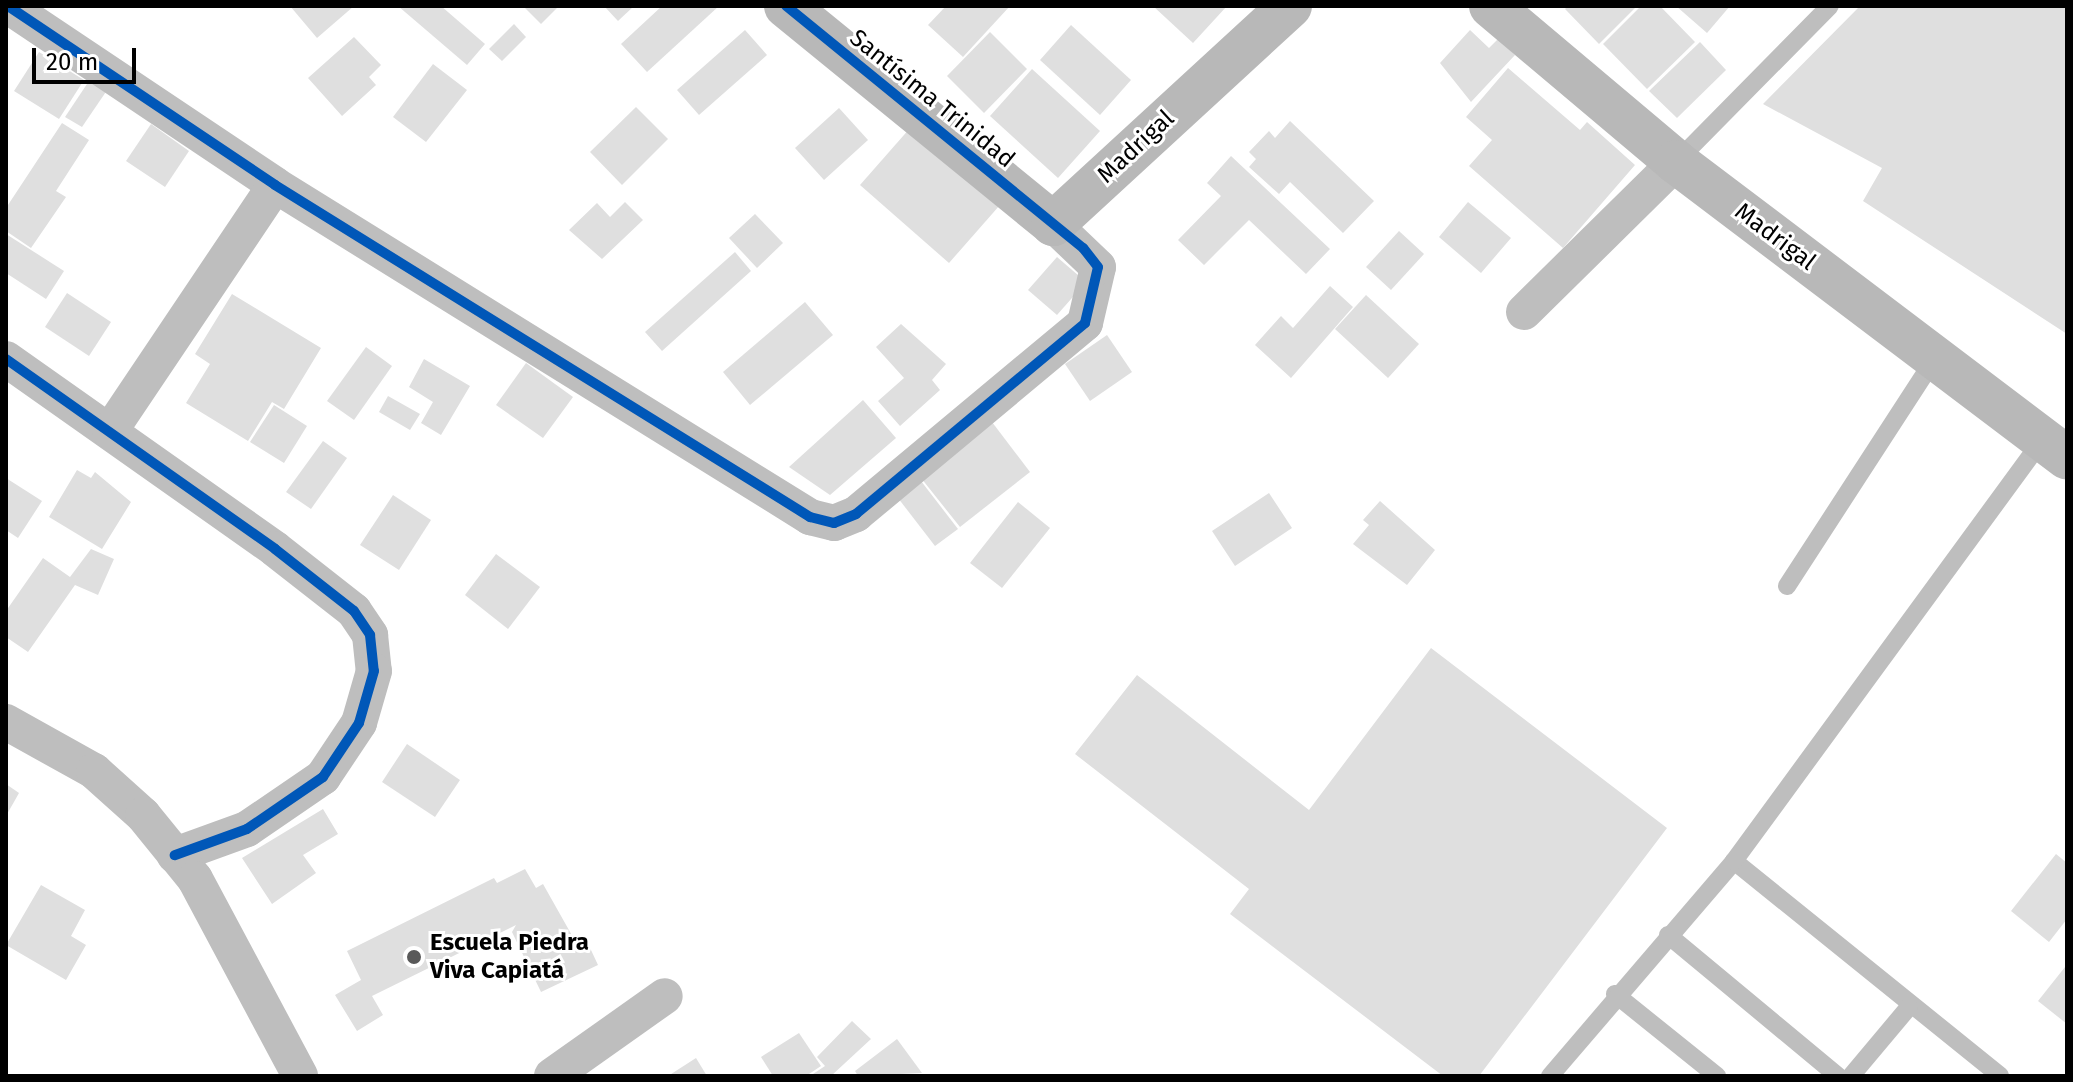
<!DOCTYPE html>
<html>
<head>
<meta charset="utf-8">
<style>
  body { margin:0 }
  #map { position:relative; width:2073px; height:1082px; overflow:hidden; background:#fff; font-family:"Fira Sans",sans-serif }
  div>[style] { position:absolute }
  .building>* { inset:0; background:#dfdfdf }
  .lane>* { height:18px; margin:-9px; padding:0 9px; transform-origin:9px; border-radius:9px; background:#bebebe }
  .street>* { height:36px; margin:-18px; padding:0 18px; transform-origin:18px; border-radius:18px; background:#bebebe }
  .secondary>* { height:44px; margin:-22px; padding:0 22px; transform-origin:22px; border-radius:22px; background:#b8b8b8 }
  .cycleway>* { height:10px; margin:-5px; padding:0 5px; transform-origin:5px; border-radius:5px; background:#0057b8 }
  .dots>* { width:22px; height:22px; translate:-50% -50%; box-sizing:border-box; border:4px solid #fff; border-radius:50% }
  span { translate:-50% -50%; white-space:nowrap; text-align:center; line-height:1.15; -webkit-text-stroke:6px #fff; paint-order:stroke }
  .street-label { font-size:24px; color:#000 }
  .poi-label { font-size:24px; color:#000; font-weight:700 }
  .left { translate:0 -50%; text-align:left }
  .frame { position:absolute; inset:0; border:8px solid #000; pointer-events:none }
  .scale { position:absolute; left:32px; top:48px; width:104px; height:36px; box-sizing:border-box; border:4px solid #000; border-top:0; padding-left:10px; font-size:24px; line-height:28px; white-space:nowrap; color:#000; -webkit-text-stroke:6px #fff; paint-order:stroke }
</style>
</head>
<body>
<div id="map">
  <div class="building">
    <div style="clip-path:polygon(290px 6px,354px 6px,317px 38px)"></div>
    <div style="clip-path:polygon(398px 6px,441px 6px,485px 44px,467px 65px)"></div>
    <div style="clip-path:polygon(523px 6px,559px 6px,541px 24px)"></div>
    <div style="clip-path:polygon(604px 6px,634px 6px,618px 21px)"></div>
    <div style="clip-path:polygon(662px 6px,719px 6px,647px 72px,621px 44px)"></div>
    <div style="clip-path:polygon(946px 6px,1010px 6px,963px 57px,928px 25px)"></div>
    <div style="clip-path:polygon(1153px 6px,1227px 6px,1193px 43px)"></div>
    <div style="clip-path:polygon(1568px 6px,1637px 6px,1599px 44px,1565px 9px)"></div>
    <div style="clip-path:polygon(1641px 6px,1660px 6px,1695px 42px,1647px 89px,1603px 44px)"></div>
    <div style="clip-path:polygon(1676px 6px,1730px 6px,1707px 33px)"></div>
    <div style="clip-path:polygon(1860px 6px,2067px 6px,2067px 334px,1863px 201px,1882px 168px,1763px 104px)"></div>
    <div style="clip-path:polygon(514px 24px,526px 37px,502px 61px,489px 49px)"></div>
    <div style="clip-path:polygon(1071px 25px,1131px 80px,1100px 115px,1040px 60px)"></div>
    <div style="clip-path:polygon(745px 30px,767px 55px,699px 115px,677px 90px)"></div>
    <div style="clip-path:polygon(1470px 30px,1489px 48px,1498px 39px,1515px 55px,1471px 102px,1440px 63px)"></div>
    <div style="clip-path:polygon(990px 32px,1027px 69px,984px 113px,947px 76px)"></div>
    <div style="clip-path:polygon(354px 37px,381px 65px,369px 77px,376px 85px,342px 116px,308px 78px)"></div>
    <div style="clip-path:polygon(1700px 42px,1726px 70px,1677px 118px,1649px 91px)"></div>
    <div style="clip-path:polygon(39px 52px,84px 80px,59px 119px,14px 91px)"></div>
    <div style="clip-path:polygon(433px 64px,467px 90px,426px 142px,393px 117px)"></div>
    <div style="clip-path:polygon(1508px 68px,1580px 130px,1587px 122px,1635px 165px,1563px 248px,1469px 166px,1492px 140px,1466px 117px)"></div>
    <div style="clip-path:polygon(97px 69px,114px 80px,82px 127px,65px 117px)"></div>
    <div style="clip-path:polygon(1032px 69px,1100px 131px,1058px 178px,990px 116px)"></div>
    <div style="clip-path:polygon(636px 107px,668px 139px,622px 185px,590px 152px)"></div>
    <div style="clip-path:polygon(839px 108px,868px 140px,824px 180px,795px 148px)"></div>
    <div style="clip-path:polygon(918px 119px,1007px 197px,949px 263px,860px 185px)"></div>
    <div style="clip-path:polygon(1290px 121px,1374px 201px,1343px 233px,1290px 182px,1279px 194px,1249px 167px,1256px 159px,1249px 152px,1269px 131px,1275px 138px)"></div>
    <div style="clip-path:polygon(62px 123px,89px 140px,56px 191px,66px 197px,31px 248px,6px 231px,6px 208px)"></div>
    <div style="clip-path:polygon(151px 124px,189px 151px,165px 187px,126px 161px)"></div>
    <div style="clip-path:polygon(1231px 156px,1330px 249px,1306px 274px,1249px 220px,1204px 265px,1178px 240px,1221px 196px,1207px 183px)"></div>
    <div style="clip-path:polygon(625px 202px,643px 220px,602px 259px,569px 230px,597px 203px,610px 217px)"></div>
    <div style="clip-path:polygon(1468px 202px,1511px 238px,1481px 273px,1439px 237px)"></div>
    <div style="clip-path:polygon(755px 214px,783px 243px,757px 268px,729px 238px)"></div>
    <div style="clip-path:polygon(1399px 231px,1424px 254px,1391px 290px,1366px 267px)"></div>
    <div style="clip-path:polygon(6px 234px,64px 271px,46px 299px,6px 273px)"></div>
    <div style="clip-path:polygon(735px 252px,751px 271px,662px 351px,645px 332px)"></div>
    <div style="clip-path:polygon(1057px 257px,1086px 282px,1057px 315px,1028px 290px)"></div>
    <div style="clip-path:polygon(1330px 286px,1353px 307px,1291px 378px,1255px 345px,1281px 316px,1293px 328px)"></div>
    <div style="clip-path:polygon(67px 293px,111px 322px,89px 356px,45px 327px)"></div>
    <div style="clip-path:polygon(232px 294px,321px 348px,284px 409px,272px 402px,248px 441px,186px 403px,210px 364px,195px 354px)"></div>
    <div style="clip-path:polygon(1366px 295px,1419px 344px,1388px 378px,1335px 329px)"></div>
    <div style="clip-path:polygon(805px 302px,833px 335px,750px 405px,723px 372px)"></div>
    <div style="clip-path:polygon(901px 324px,946px 364px,932px 380px,940px 390px,900px 426px,878px 401px,904px 378px,876px 347px)"></div>
    <div style="clip-path:polygon(1107px 335px,1132px 372px,1090px 401px,1065px 364px)"></div>
    <div style="clip-path:polygon(366px 347px,392px 366px,354px 420px,327px 401px)"></div>
    <div style="clip-path:polygon(424px 359px,470px 386px,441px 435px,421px 423px,433px 402px,409px 387px)"></div>
    <div style="clip-path:polygon(526px 363px,573px 397px,543px 438px,496px 405px)"></div>
    <div style="clip-path:polygon(388px 396px,420px 414px,410px 430px,379px 412px)"></div>
    <div style="clip-path:polygon(863px 400px,896px 438px,830px 495px,789px 467px)"></div>
    <div style="clip-path:polygon(274px 405px,307px 426px,284px 463px,250px 442px)"></div>
    <div style="clip-path:polygon(992px 422px,1030px 472px,960px 527px,921px 478px)"></div>
    <div style="clip-path:polygon(323px 441px,347px 458px,311px 509px,286px 492px)"></div>
    <div style="clip-path:polygon(77px 470px,91px 478px,95px 472px,131px 502px,102px 549px,49px 517px)"></div>
    <div style="clip-path:polygon(6px 478px,42px 501px,18px 538px,6px 530px)"></div>
    <div style="clip-path:polygon(921px 481px,958px 529px,935px 546px,898px 498px)"></div>
    <div style="clip-path:polygon(1269px 493px,1292px 528px,1235px 566px,1212px 531px)"></div>
    <div style="clip-path:polygon(393px 495px,431px 520px,399px 570px,360px 545px)"></div>
    <div style="clip-path:polygon(1380px 501px,1435px 550px,1407px 585px,1353px 544px,1369px 525px,1363px 520px)"></div>
    <div style="clip-path:polygon(1018px 502px,1050px 528px,1002px 588px,970px 563px)"></div>
    <div style="clip-path:polygon(91px 549px,114px 559px,98px 595px,75px 585px,28px 652px,6px 637px,6px 611px,43px 558px,70px 577px)"></div>
    <div style="clip-path:polygon(496px 554px,540px 587px,508px 629px,465px 595px)"></div>
    <div style="clip-path:polygon(1431px 648px,1667px 828px,1479px 1076px,1443px 1076px,1230px 914px,1249px 889px,1075px 754px,1137px 675px,1309px 810px)"></div>
    <div style="clip-path:polygon(407px 744px,460px 780px,435px 817px,382px 782px)"></div>
    <div style="clip-path:polygon(6px 784px,19px 793px,6px 816px)"></div>
    <div style="clip-path:polygon(323px 809px,338px 834px,303px 855px,316px 873px,272px 904px,242px 858px)"></div>
    <div style="clip-path:polygon(2056px 854px,2067px 863px,2067px 919px,2049px 942px,2011px 911px)"></div>
    <div style="clip-path:polygon(525px 869px,536px 888px,543px 884px,574px 939px,584px 935px,598px 965px,541px 992px,512px 932px,516px 925px,372px 996px,383px 1015px,357px 1031px,335px 995px,361px 980px,347px 951px,494px 878px,497px 883px)"></div>
    <div style="clip-path:polygon(41px 885px,85px 910px,71px 936px,86px 945px,66px 980px,6px 945px)"></div>
    <div style="clip-path:polygon(2065px 967px,2067px 968px,2067px 1024px,2038px 1001px)"></div>
    <div style="clip-path:polygon(852px 1021px,871px 1039px,831px 1076px,810px 1076px,825px 1066px,817px 1057px)"></div>
    <div style="clip-path:polygon(799px 1033px,821px 1066px,806px 1076px,773px 1076px,761px 1057px)"></div>
    <div style="clip-path:polygon(897px 1039px,922px 1073px,858px 1076px,855px 1071px)"></div>
    <div style="clip-path:polygon(696px 1058px,707px 1076px,668px 1076px)"></div>
  </div>
  <div class="lane">
    <div style="left:1676px;top:162px;width:219px;rotate:-45.4deg"></div>
    <div style="left:1787px;top:586px;width:272px;rotate:-57deg"></div>
    <div style="left:1734px;top:861px;width:342px;rotate:38.9deg"></div>
    <div style="left:1668px;top:935px;width:221px;rotate:39.7deg"></div>
    <div style="left:1615px;top:994px;width:131px;rotate:38.8deg"></div>
    <div style="left:1550px;top:1076px;width:283px;rotate:-49.4deg"></div>
    <div style="left:1734px;top:861px;width:523px;rotate:-53.79deg"></div>
    <div style="left:1851px;top:1076px;width:90px;rotate:-50deg"></div>
  </div>
  <div class="street">
    <div style="left:8px;top:6px;width:321px;rotate:33.8deg"></div>
    <div style="left:275px;top:185px;width:630px;rotate:31.82deg"></div>
    <div style="left:810px;top:517px;width:25px;rotate:14deg"></div>
    <div style="left:834px;top:523px;width:24px;rotate:-22deg"></div>
    <div style="left:856px;top:514px;width:298px;rotate:-39.8deg"></div>
    <div style="left:1085px;top:323px;width:57px;rotate:-76.9deg"></div>
    <div style="left:1098px;top:267px;width:62px;rotate:-136.3deg"></div>
    <div style="left:1524px;top:312px;width:214px;rotate:-44.6deg"></div>
    <div style="left:6px;top:359px;width:329px;rotate:35.2deg"></div>
    <div style="left:275px;top:549px;width:100px;rotate:38.1deg"></div>
    <div style="left:354px;top:611px;width:29px;rotate:56deg"></div>
    <div style="left:370px;top:635px;width:36px;rotate:84deg"></div>
    <div style="left:374px;top:671px;width:54px;rotate:106.1deg"></div>
    <div style="left:359px;top:723px;width:65px;rotate:123.7deg"></div>
    <div style="left:323px;top:777px;width:92px;rotate:145.6deg"></div>
    <div style="left:247px;top:829px;width:77px;rotate:160.1deg"></div>
    <div style="left:110px;top:431px;width:296px;rotate:-56.1deg"></div>
    <div style="left:6px;top:722px;width:101px;rotate:29.1deg"></div>
    <div style="left:94px;top:771px;width:66px;rotate:41.9deg"></div>
    <div style="left:143px;top:815px;width:82px;rotate:50.9deg"></div>
    <div style="left:195px;top:879px;width:223px;rotate:61.9deg"></div>
    <div style="left:552px;top:1076px;width:138px;rotate:-35.3deg"></div>
  </div>
  <div class="secondary">
    <div style="left:786px;top:6px;width:345px;rotate:39.2deg"></div>
    <div style="left:1053px;top:224px;width:322px;rotate:-42.6deg"></div>
    <div style="left:1491px;top:6px;width:242px;rotate:40.1deg"></div>
    <div style="left:1676px;top:162px;width:490px;rotate:37.1deg"></div>
  </div>
  <div class="cycleway">
    <div style="left:8px;top:6px;width:321px;rotate:33.8deg"></div>
    <div style="left:275px;top:185px;width:630px;rotate:31.82deg"></div>
    <div style="left:810px;top:517px;width:25px;rotate:14deg"></div>
    <div style="left:834px;top:523px;width:24px;rotate:-22deg"></div>
    <div style="left:856px;top:514px;width:298px;rotate:-39.8deg"></div>
    <div style="left:1085px;top:323px;width:57px;rotate:-76.9deg"></div>
    <div style="left:1098px;top:267px;width:24px;rotate:-128deg"></div>
    <div style="left:1083px;top:248px;width:383px;rotate:-140.8deg"></div>
    <div style="left:6px;top:359px;width:329px;rotate:35.2deg"></div>
    <div style="left:275px;top:549px;width:100px;rotate:38.1deg"></div>
    <div style="left:354px;top:611px;width:29px;rotate:56deg"></div>
    <div style="left:370px;top:635px;width:36px;rotate:84deg"></div>
    <div style="left:374px;top:671px;width:54px;rotate:106.1deg"></div>
    <div style="left:359px;top:723px;width:65px;rotate:123.7deg"></div>
    <div style="left:323px;top:777px;width:92px;rotate:145.6deg"></div>
    <div style="left:247px;top:829px;width:77px;rotate:160.1deg"></div>
  </div>
  <div class="dots">
    <div style="left:414px;top:957px;background:#595959"></div>
  </div>
  <div class="street-label">
    <span style="left:932px;top:99px;rotate:39deg">Santísima Trinidad</span>
    <span style="left:1136px;top:147px;rotate:-43deg">Madrigal</span>
    <span style="left:1775px;top:237px;rotate:37deg">Madrigal</span>
  </div>
  <div class="poi-label">
    <span class="left" style="left:430px;top:957px">Escuela Piedra<br>Viva Capiatá</span>
  </div>
  <div class="frame"></div>
  <div class="scale">20 m</div>
</div>
</body>
</html>
